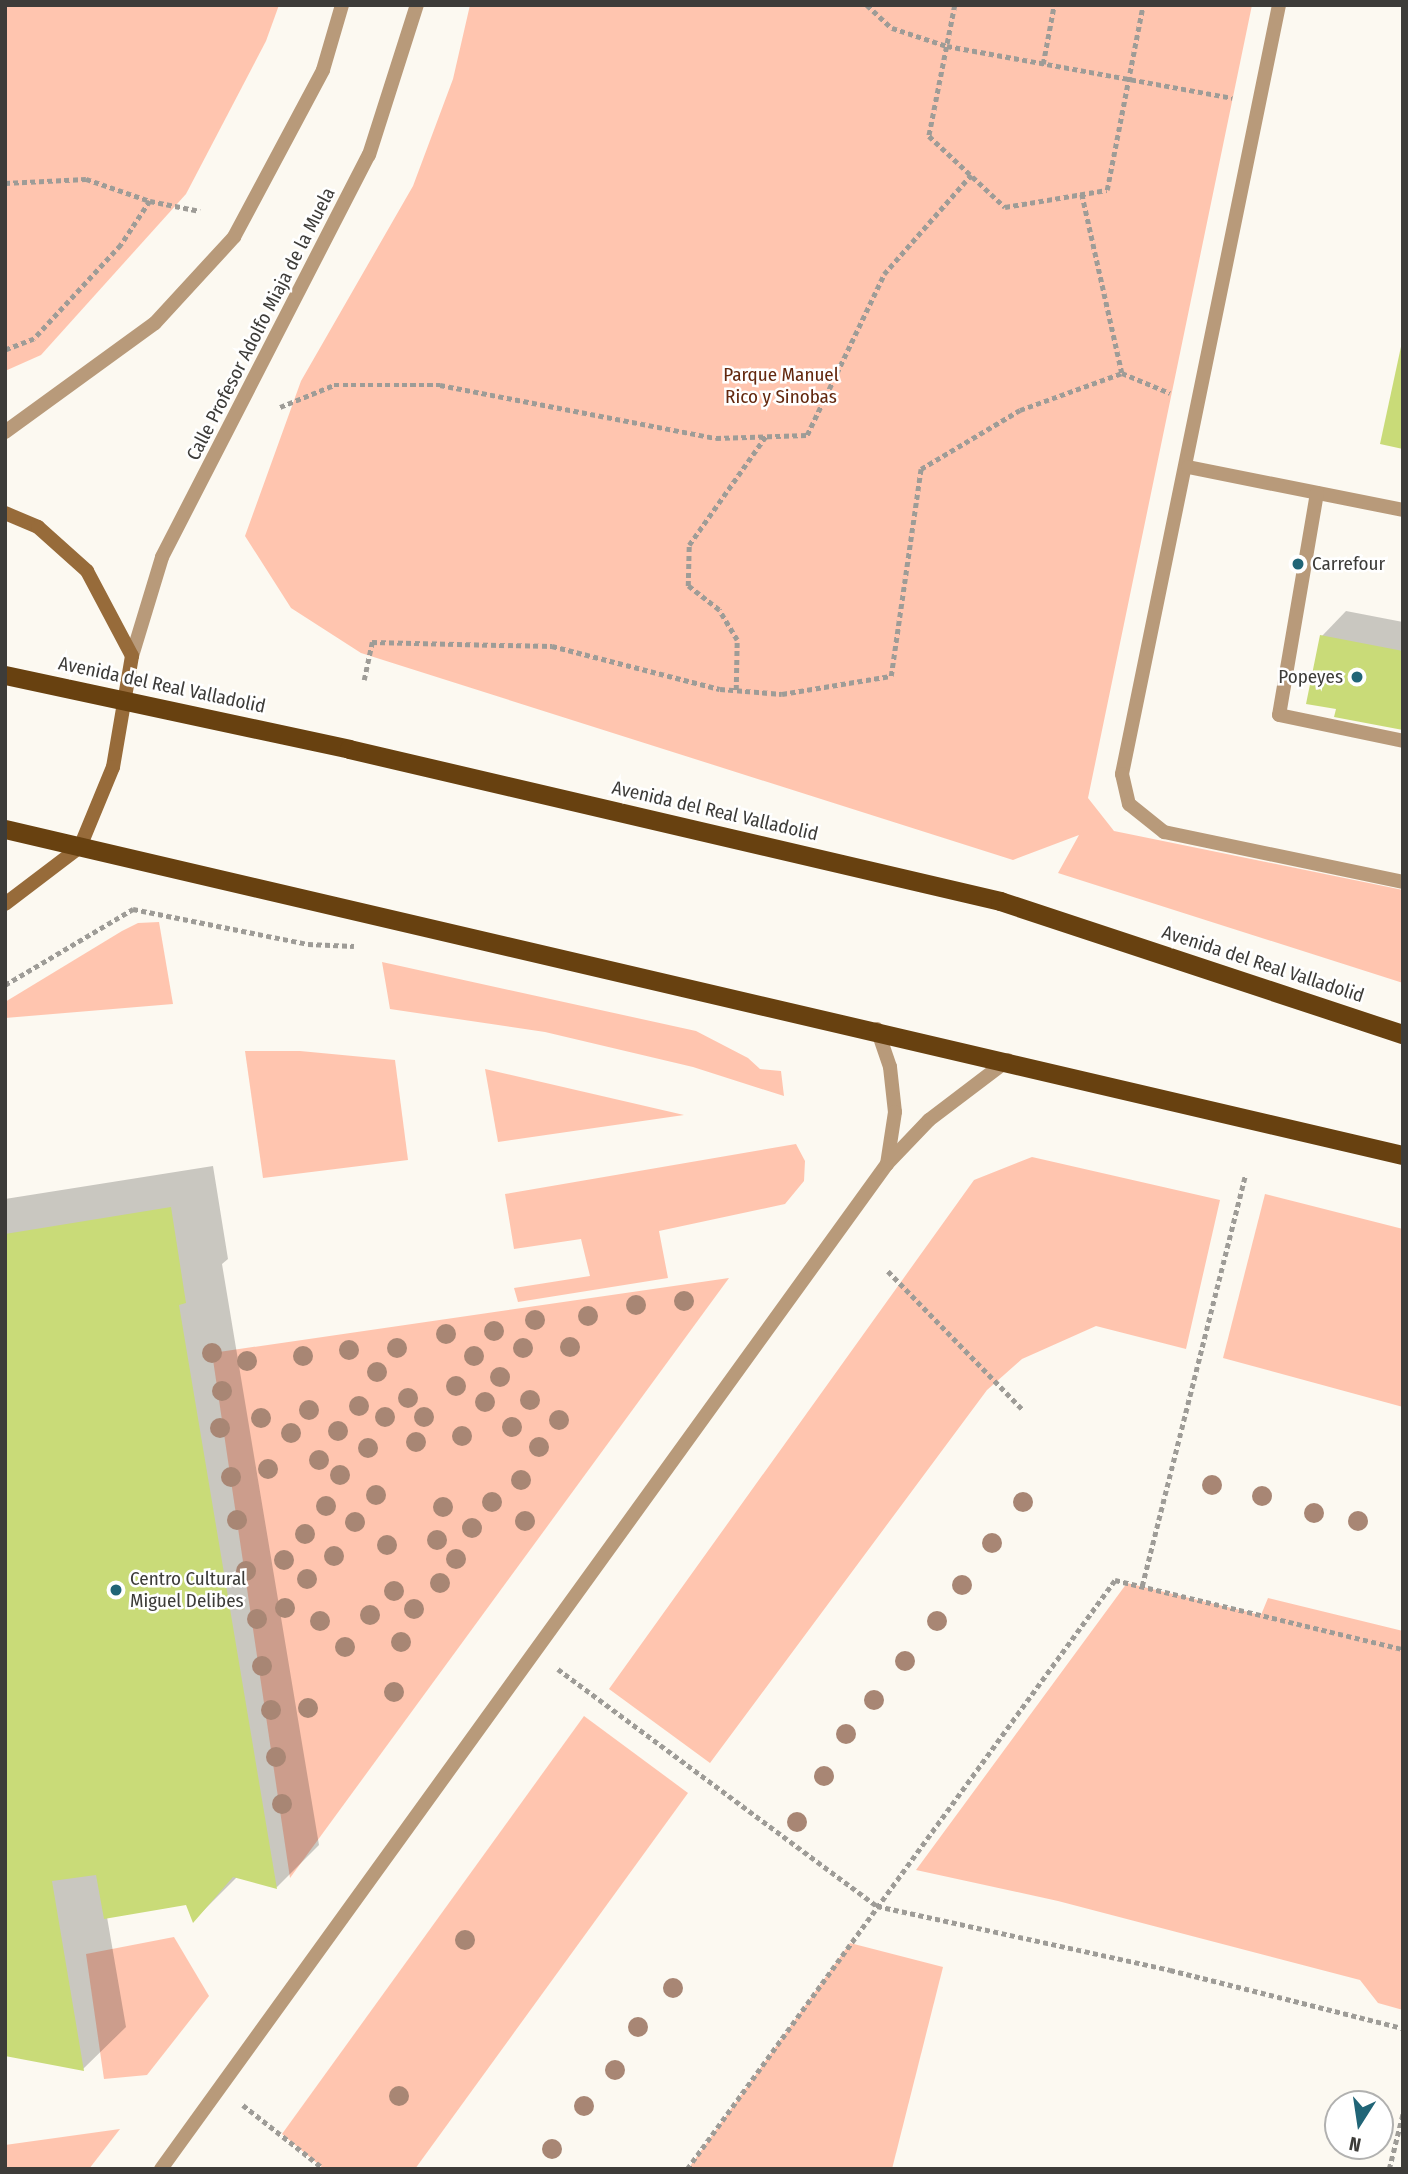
<!DOCTYPE html>
<html>
<head>
<meta charset="utf-8">
<style>
  body { margin:0 }
  #map { position:relative; width:1408px; height:2174px; overflow:hidden; background:#fcf9f1; font-family:"Fira Sans Condensed",sans-serif }
  div>[style] { position:absolute }
  .green>* { inset:0; background:#ffc5af }
  .shadow>* { inset:0; background:#0003 }
  .building>* { inset:0; background:#c9db78 }
  .path>* { height:4.5px; margin-top:-2.25px; transform-origin:0; background:repeating-linear-gradient(90deg,#9e9c97 0 5px,transparent 0 8.5px) }
  .service>* { height:14px; margin:-7px; padding:0 7px; transform-origin:7px; border-radius:7px; background:#b89a7a }
  .minor>* { height:14px; margin:-7px; padding:0 7px; transform-origin:7px; border-radius:7px; background:#b89a7a }
  .tertiary>* { height:14px; margin:-7px; padding:0 7px; transform-origin:7px; border-radius:7px; background:#b89a7a }
  .secondary>* { height:14px; margin:-7px; padding:0 7px; transform-origin:7px; border-radius:7px; background:#976b3a }
  .trunk>* { height:19px; margin:-9.5px; padding:0 9.5px; transform-origin:9.5px; border-radius:9.5px; background:#684110 }
  .trees>* { width:20px; height:20px; margin:-10px; border-radius:50%; background:#a88674 }
  .dots>* { width:19px; height:19px; translate:-50% -50%; box-sizing:border-box; border:4px solid #fff; border-radius:50% }
  span { translate:-50% -50%; white-space:nowrap; text-align:center; line-height:1.15; -webkit-text-stroke:5px #fff; paint-order:stroke }
  .street-label { font-size:19px; color:#3d3c39 }
  .park-label { font-size:19px; color:#63280e }
  .poi-label { font-size:19px; color:#3d3c39 }
  .left { translate:0 -50%; text-align:left }
  .right { translate:-100% -50%; text-align:right }
  .frame { position:absolute; inset:0; border:7px solid #3d3c39; pointer-events:none }
  .north { position:absolute; left:1324px; top:2090px; width:70px; height:70px; box-sizing:border-box; background:#fff; border:2px solid #b1b1b0; border-radius:50%; rotate:192deg; font-size:19px; font-weight:700; line-height:28px; text-align:center; color:#3d3c39 }
  .north::after { content:''; display:block; margin:auto; width:24px; height:32px; background:#216577; clip-path:polygon(50% 0,100% 100%,50% 72%,0 100%) }
</style>
</head>
<body>
<div id="map">
  <div class="green">
    <div style="clip-path:polygon(5px 5px,279px 5px,266px 41px,186px 194px,41px 355px,5px 371px)"></div>
    <div style="clip-path:polygon(470px 5px,1252px 5px,1088px 798px,1114px 831px,1403px 890px,1403px 983px,1058px 873px,1079px 835px,1013px 860px,361px 653px,291px 608px,245px 536px,301px 381px,413px 186px,453px 79px)"></div>
    <div style="clip-path:polygon(159px 922px,173px 1004px,5px 1018px,5px 1002px,122px 931px,138px 923px)"></div>
    <div style="clip-path:polygon(382px 962px,696px 1031px,748px 1058px,760px 1069px,781px 1071px,784px 1096px,693px 1067px,545px 1032px,390px 1009px)"></div>
    <div style="clip-path:polygon(245px 1051px,300px 1051px,395px 1060px,408px 1160px,263px 1178px)"></div>
    <div style="clip-path:polygon(485px 1069px,684px 1115px,498px 1142px)"></div>
    <div style="clip-path:polygon(796px 1144px,805px 1161px,804px 1181px,785px 1204px,659px 1231px,668px 1278px,518px 1302px,514px 1288px,590px 1276px,581px 1239px,514px 1249px,505px 1194px)"></div>
    <div style="clip-path:polygon(1032px 1157px,1220px 1200px,1186px 1349px,1096px 1326px,1022px 1359px,987px 1390px,710px 1763px,609px 1689px,974px 1180px)"></div>
    <div style="clip-path:polygon(1265px 1194px,1403px 1229px,1403px 1407px,1223px 1358px)"></div>
    <div style="clip-path:polygon(729px 1278px,290px 1878px,212px 1353px)"></div>
    <div style="clip-path:polygon(1127px 1583px,1261px 1615px,1268px 1598px,1403px 1631px,1403px 2010px,1378px 2003px,1360px 1980px,1058px 1901px,916px 1870px)"></div>
    <div style="clip-path:polygon(584px 1716px,688px 1793px,415px 2169px,324px 2169px,282px 2134px)"></div>
    <div style="clip-path:polygon(174px 1937px,209px 1996px,147px 2075px,104px 2079px,86px 1954px)"></div>
    <div style="clip-path:polygon(850px 1943px,943px 1967px,892px 2169px,688px 2169px)"></div>
    <div style="clip-path:polygon(120px 2129px,89px 2169px,5px 2169px,5px 2145px)"></div>
  </div>
  <div class="shadow">
    <div style="clip-path:polygon(1346px 611px,1403px 622px,1403px 728px,1338px 708px,1322px 636px)"></div>
    <div style="clip-path:polygon(213px 1166px,228px 1259px,222px 1264px,319px 1845px,277px 1887px,237px 1877px,194px 1920px,187px 1904px,107px 1917px,126px 2027px,83px 2069px,5px 2054px,5px 1199px)"></div>
  </div>
  <div class="building">
    <div style="clip-path:polygon(1402px 342px,1403px 342px,1403px 449px,1380px 444px)"></div>
    <div style="clip-path:polygon(1320px 635px,1403px 651px,1403px 730px,1334px 717px,1336px 709px,1306px 704px)"></div>
    <div style="clip-path:polygon(171px 1207px,186px 1303px,179px 1305px,277px 1889px,233px 1877px,193px 1923px,186px 1905px,104px 1919px,96px 1875px,52px 1881px,84px 2071px,5px 2056px,5px 1234px)"></div>
  </div>
  <div class="path">
    <div style="left:867px;top:5px;width:34px;rotate:43deg"></div>
    <div style="left:892px;top:28px;width:58px;rotate:18.1deg"></div>
    <div style="left:947px;top:46px;width:290px;rotate:10.3deg"></div>
    <div style="left:955px;top:5px;width:134px;rotate:101.2deg"></div>
    <div style="left:929px;top:136px;width:104px;rotate:43.1deg"></div>
    <div style="left:1005px;top:207px;width:103px;rotate:-9.5deg"></div>
    <div style="left:1107px;top:190px;width:188px;rotate:-79deg"></div>
    <div style="left:1043px;top:64px;width:60px;rotate:-79.4deg"></div>
    <div style="left:5px;top:183px;width:81px;rotate:-2.8deg"></div>
    <div style="left:86px;top:179px;width:68px;rotate:19deg"></div>
    <div style="left:150px;top:201px;width:53px;rotate:123.4deg"></div>
    <div style="left:121px;top:245px;width:128px;rotate:132.8deg"></div>
    <div style="left:34px;top:339px;width:31px;rotate:159deg"></div>
    <div style="left:1082px;top:194px;width:183px;rotate:77.4deg"></div>
    <div style="left:150px;top:201px;width:51px;rotate:11.3deg"></div>
    <div style="left:280px;top:407px;width:58px;rotate:-22.2deg"></div>
    <div style="left:334px;top:385px;width:106px"></div>
    <div style="left:440px;top:385px;width:281px;rotate:10.9deg"></div>
    <div style="left:716px;top:438px;width:91px;rotate:-1.9deg"></div>
    <div style="left:807px;top:435px;width:178px;rotate:-64.4deg"></div>
    <div style="left:884px;top:274px;width:132px;rotate:-48.7deg"></div>
    <div style="left:364px;top:680px;width:39px;rotate:-78deg"></div>
    <div style="left:372px;top:642px;width:180px;rotate:1.3deg"></div>
    <div style="left:552px;top:646px;width:173px;rotate:14.4deg"></div>
    <div style="left:720px;top:689px;width:62px;rotate:4.6deg"></div>
    <div style="left:782px;top:694px;width:110px;rotate:-9.4deg"></div>
    <div style="left:891px;top:676px;width:209px;rotate:-81.8deg"></div>
    <div style="left:921px;top:469px;width:115px;rotate:-30.8deg"></div>
    <div style="left:1020px;top:410px;width:109px;rotate:-19.9deg"></div>
    <div style="left:1122px;top:373px;width:52px;rotate:22.6deg"></div>
    <div style="left:736px;top:690px;width:50px;rotate:-88.9deg"></div>
    <div style="left:737px;top:640px;width:35px;rotate:-121deg"></div>
    <div style="left:719px;top:610px;width:39px;rotate:-142deg"></div>
    <div style="left:688px;top:586px;width:41px;rotate:-88.6deg"></div>
    <div style="left:689px;top:545px;width:133px;rotate:-54.8deg"></div>
    <div style="left:5px;top:985px;width:149px;rotate:-30.7deg"></div>
    <div style="left:133px;top:909px;width:178px;rotate:11.3deg"></div>
    <div style="left:308px;top:944px;width:46px;rotate:2.5deg"></div>
    <div style="left:888px;top:1271px;width:195px;rotate:45.8deg"></div>
    <div style="left:1142px;top:1586px;width:422px;rotate:-75.9deg"></div>
    <div style="left:558px;top:1669px;width:397px;rotate:36.6deg"></div>
    <div style="left:877px;top:1906px;width:300px;rotate:12.3deg"></div>
    <div style="left:1170px;top:1970px;width:240px;rotate:14deg"></div>
    <div style="left:243px;top:2105px;width:103px;rotate:38.3deg"></div>
    <div style="left:687px;top:2169px;width:728px;rotate:-54deg"></div>
    <div style="left:1115px;top:1580px;width:296px;rotate:13.5deg"></div>
    <div style="left:1389px;top:2169px;width:58px;rotate:-76deg"></div>
  </div>
  <div class="service">
    <div style="left:1279px;top:5px;width:785px;rotate:101.54deg"></div>
    <div style="left:1122px;top:774px;width:31px;rotate:77deg"></div>
    <div style="left:1129px;top:804px;width:45px;rotate:38.7deg"></div>
    <div style="left:1164px;top:832px;width:244px;rotate:11.8deg"></div>
    <div style="left:1188px;top:467px;width:219px;rotate:11.3deg"></div>
    <div style="left:1317px;top:493px;width:225px;rotate:99.7deg"></div>
    <div style="left:1279px;top:715px;width:127px;rotate:11.8deg"></div>
  </div>
  <div class="minor">
    <div style="left:877px;top:1029px;width:40px;rotate:71.1deg"></div>
    <div style="left:890px;top:1067px;width:45px;rotate:83.7deg"></div>
    <div style="left:895px;top:1112px;width:53px;rotate:98.7deg"></div>
    <div style="left:161px;top:2169px;width:1240px;rotate:-54.16deg"></div>
    <div style="left:887px;top:1164px;width:61px;rotate:-46.3deg"></div>
    <div style="left:929px;top:1120px;width:99px;rotate:-37.2deg"></div>
  </div>
  <div class="tertiary">
    <div style="left:5px;top:432px;width:185px;rotate:-36deg"></div>
    <div style="left:155px;top:323px;width:117px;rotate:-47.4deg"></div>
    <div style="left:234px;top:237px;width:189px;rotate:-61.9deg"></div>
    <div style="left:323px;top:70px;width:68px;rotate:-73.7deg"></div>
    <div style="left:132px;top:656px;width:103px;rotate:-73.1deg"></div>
    <div style="left:162px;top:557px;width:452px;rotate:-62.8deg"></div>
    <div style="left:369px;top:155px;width:157px;rotate:-72.3deg"></div>
  </div>
  <div class="secondary">
    <div style="left:5px;top:513px;width:36px;rotate:23deg"></div>
    <div style="left:38px;top:527px;width:66px;rotate:41.9deg"></div>
    <div style="left:87px;top:571px;width:96px;rotate:62.1deg"></div>
    <div style="left:132px;top:656px;width:113px;rotate:99.7deg"></div>
    <div style="left:113px;top:767px;width:87px;rotate:112.4deg"></div>
    <div style="left:80px;top:847px;width:94px;rotate:142.8deg"></div>
  </div>
  <div class="trunk">
    <div style="left:5px;top:675px;width:352px;rotate:12.1deg"></div>
    <div style="left:349px;top:749px;width:669px;rotate:13.14deg"></div>
    <div style="left:1000px;top:901px;width:424px;rotate:18.3deg"></div>
    <div style="left:5px;top:829px;width:1436px;rotate:13.13deg"></div>
  </div>
  <div class="trees">
    <div style="left:684px;top:1301px"></div>
    <div style="left:636px;top:1305px"></div>
    <div style="left:588px;top:1316px"></div>
    <div style="left:535px;top:1320px"></div>
    <div style="left:494px;top:1331px"></div>
    <div style="left:446px;top:1334px"></div>
    <div style="left:570px;top:1347px"></div>
    <div style="left:397px;top:1348px"></div>
    <div style="left:523px;top:1348px"></div>
    <div style="left:349px;top:1350px"></div>
    <div style="left:212px;top:1353px"></div>
    <div style="left:303px;top:1356px"></div>
    <div style="left:474px;top:1356px"></div>
    <div style="left:247px;top:1361px"></div>
    <div style="left:377px;top:1372px"></div>
    <div style="left:500px;top:1377px"></div>
    <div style="left:456px;top:1386px"></div>
    <div style="left:222px;top:1391px"></div>
    <div style="left:408px;top:1398px"></div>
    <div style="left:530px;top:1400px"></div>
    <div style="left:485px;top:1402px"></div>
    <div style="left:359px;top:1406px"></div>
    <div style="left:309px;top:1410px"></div>
    <div style="left:385px;top:1417px"></div>
    <div style="left:424px;top:1417px"></div>
    <div style="left:261px;top:1418px"></div>
    <div style="left:559px;top:1420px"></div>
    <div style="left:512px;top:1427px"></div>
    <div style="left:220px;top:1428px"></div>
    <div style="left:338px;top:1431px"></div>
    <div style="left:291px;top:1433px"></div>
    <div style="left:462px;top:1436px"></div>
    <div style="left:416px;top:1442px"></div>
    <div style="left:539px;top:1447px"></div>
    <div style="left:368px;top:1448px"></div>
    <div style="left:319px;top:1460px"></div>
    <div style="left:268px;top:1469px"></div>
    <div style="left:340px;top:1475px"></div>
    <div style="left:231px;top:1477px"></div>
    <div style="left:521px;top:1480px"></div>
    <div style="left:1212px;top:1485px"></div>
    <div style="left:376px;top:1495px"></div>
    <div style="left:1262px;top:1496px"></div>
    <div style="left:492px;top:1502px"></div>
    <div style="left:1023px;top:1502px"></div>
    <div style="left:326px;top:1506px"></div>
    <div style="left:443px;top:1507px"></div>
    <div style="left:1314px;top:1513px"></div>
    <div style="left:237px;top:1520px"></div>
    <div style="left:525px;top:1521px"></div>
    <div style="left:1358px;top:1521px"></div>
    <div style="left:355px;top:1522px"></div>
    <div style="left:472px;top:1528px"></div>
    <div style="left:305px;top:1534px"></div>
    <div style="left:437px;top:1540px"></div>
    <div style="left:992px;top:1543px"></div>
    <div style="left:387px;top:1545px"></div>
    <div style="left:334px;top:1556px"></div>
    <div style="left:456px;top:1559px"></div>
    <div style="left:284px;top:1560px"></div>
    <div style="left:246px;top:1571px"></div>
    <div style="left:307px;top:1579px"></div>
    <div style="left:440px;top:1583px"></div>
    <div style="left:962px;top:1585px"></div>
    <div style="left:394px;top:1591px"></div>
    <div style="left:285px;top:1608px"></div>
    <div style="left:414px;top:1609px"></div>
    <div style="left:370px;top:1615px"></div>
    <div style="left:257px;top:1619px"></div>
    <div style="left:320px;top:1621px"></div>
    <div style="left:937px;top:1621px"></div>
    <div style="left:401px;top:1642px"></div>
    <div style="left:345px;top:1647px"></div>
    <div style="left:905px;top:1661px"></div>
    <div style="left:262px;top:1666px"></div>
    <div style="left:394px;top:1692px"></div>
    <div style="left:874px;top:1700px"></div>
    <div style="left:308px;top:1708px"></div>
    <div style="left:271px;top:1710px"></div>
    <div style="left:846px;top:1734px"></div>
    <div style="left:276px;top:1757px"></div>
    <div style="left:824px;top:1776px"></div>
    <div style="left:282px;top:1804px"></div>
    <div style="left:797px;top:1822px"></div>
    <div style="left:465px;top:1940px"></div>
    <div style="left:673px;top:1988px"></div>
    <div style="left:638px;top:2027px"></div>
    <div style="left:615px;top:2070px"></div>
    <div style="left:399px;top:2096px"></div>
    <div style="left:584px;top:2106px"></div>
    <div style="left:552px;top:2149px"></div>
  </div>
  <div class="dots">
    <div style="left:1298px;top:564px;background:#216577"></div>
    <div style="left:1357px;top:677px;background:#216577"></div>
    <div style="left:116px;top:1590px;background:#216577"></div>
  </div>
  <div class="street-label">
    <span style="left:261px;top:324px;rotate:-63deg">Calle Profesor Adolfo Miaja de la Muela</span>
    <span style="left:162px;top:685px;rotate:12deg">Avenida del Real Valladolid</span>
    <span style="left:715px;top:811px;rotate:13deg">Avenida del Real Valladolid</span>
    <span style="left:1263px;top:964px;rotate:18deg">Avenida del Real Valladolid</span>
  </div>
  <div class="park-label">
    <span style="left:781px;top:386px">Parque Manuel<br>Rico y Sinobas</span>
  </div>
  <div class="poi-label">
    <span class="left" style="left:1312px;top:564px">Carrefour</span>
    <span class="right" style="left:1343px;top:677px">Popeyes</span>
    <span class="left" style="left:130px;top:1590px">Centro Cultural<br>Miguel Delibes</span>
  </div>
  <div class="frame"></div>
  <div class="north">N</div>
</div>
</body>
</html>
